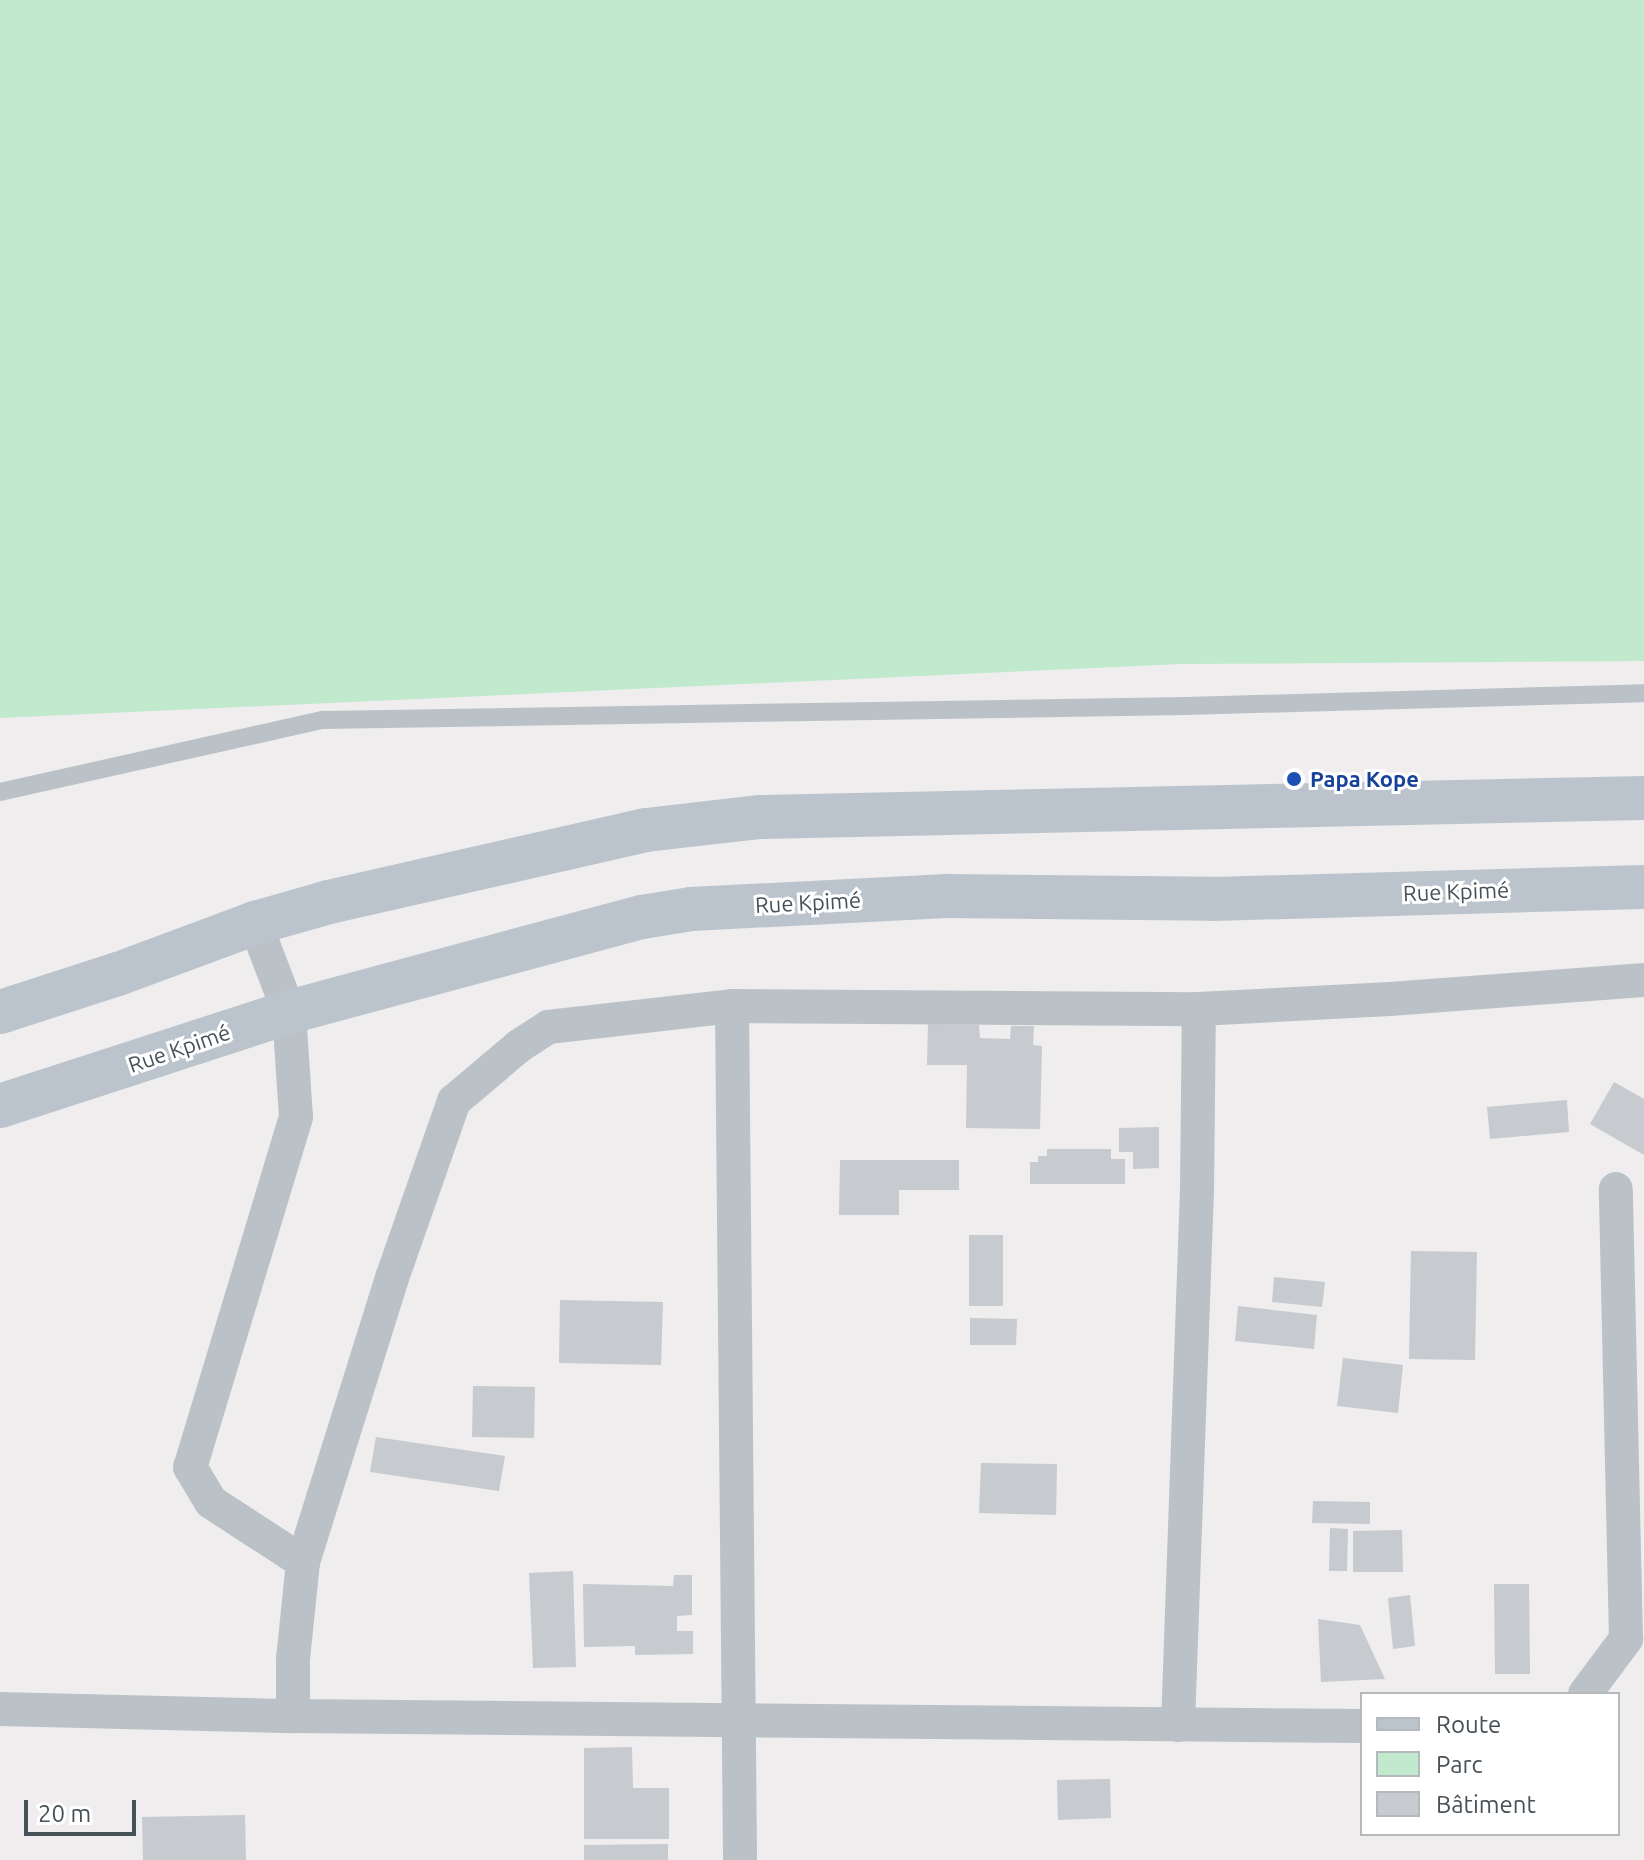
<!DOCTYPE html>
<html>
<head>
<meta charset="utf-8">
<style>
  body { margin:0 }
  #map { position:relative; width:1644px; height:1860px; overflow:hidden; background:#efeded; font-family:Ubuntu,sans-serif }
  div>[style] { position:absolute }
  .green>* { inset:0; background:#c0e9ce }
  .building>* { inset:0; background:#c7cacf }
  .service>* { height:18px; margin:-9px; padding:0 9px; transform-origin:9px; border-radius:9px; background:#bac2c8 }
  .minor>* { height:34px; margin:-17px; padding:0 17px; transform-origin:17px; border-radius:17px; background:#bac2c8 }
  .secondary>* { height:44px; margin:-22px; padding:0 22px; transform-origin:22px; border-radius:22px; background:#bbc4cd }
  .dots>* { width:22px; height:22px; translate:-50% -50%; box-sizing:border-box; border:4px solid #fff; border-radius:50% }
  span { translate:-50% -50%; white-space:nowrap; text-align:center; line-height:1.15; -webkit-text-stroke:6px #fff; paint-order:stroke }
  .transit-label { font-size:22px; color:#164399; font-weight:700 }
  .left { translate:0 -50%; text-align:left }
  .street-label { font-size:22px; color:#475158 }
  .legend { position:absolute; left:1360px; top:1692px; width:260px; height:144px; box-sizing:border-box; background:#fff; border:2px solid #b5b9bc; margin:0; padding:10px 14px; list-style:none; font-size:24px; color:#475158 }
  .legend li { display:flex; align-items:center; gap:16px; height:40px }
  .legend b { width:40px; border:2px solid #b5b9bc }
  .scale { position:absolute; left:24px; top:1800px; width:112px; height:36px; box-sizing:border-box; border:4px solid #475158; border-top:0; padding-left:10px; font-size:24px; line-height:28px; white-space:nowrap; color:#475158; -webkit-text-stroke:6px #fff; paint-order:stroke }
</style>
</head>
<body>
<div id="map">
  <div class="green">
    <div style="clip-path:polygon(0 0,1644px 0,1644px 661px,1181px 664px,0 718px)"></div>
  </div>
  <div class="building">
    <div style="clip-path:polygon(928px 1024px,979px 1025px,980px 1038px,1010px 1039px,1011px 1026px,1034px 1026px,1033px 1045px,1042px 1046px,1040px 1129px,966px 1128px,967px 1065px,927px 1065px)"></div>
    <div style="clip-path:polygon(1614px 1082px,1644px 1099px,1644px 1155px,1590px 1124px)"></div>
    <div style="clip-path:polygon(1567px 1100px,1569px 1132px,1490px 1139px,1487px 1107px)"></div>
    <div style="clip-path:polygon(1159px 1127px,1159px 1168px,1133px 1169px,1133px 1152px,1119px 1152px,1119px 1128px)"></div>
    <div style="clip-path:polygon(1047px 1149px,1111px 1149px,1111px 1159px,1125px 1159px,1125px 1184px,1030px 1184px,1030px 1162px,1038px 1162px,1038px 1156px,1047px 1156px)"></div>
    <div style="clip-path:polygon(840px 1160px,959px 1160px,959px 1190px,899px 1190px,899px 1215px,839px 1215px)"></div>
    <div style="clip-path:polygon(969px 1235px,1003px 1235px,1003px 1306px,969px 1306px)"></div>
    <div style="clip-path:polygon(1411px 1251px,1477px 1252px,1475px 1360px,1409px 1359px)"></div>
    <div style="clip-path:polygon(1274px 1277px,1325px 1282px,1322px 1307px,1272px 1302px)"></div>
    <div style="clip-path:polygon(560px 1300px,663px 1302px,661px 1365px,559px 1363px)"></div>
    <div style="clip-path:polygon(1238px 1306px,1317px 1315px,1314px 1349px,1235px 1341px)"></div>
    <div style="clip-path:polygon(970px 1318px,1017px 1319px,1016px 1345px,970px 1345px)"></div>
    <div style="clip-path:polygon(1343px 1358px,1403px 1365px,1398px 1413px,1337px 1406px)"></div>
    <div style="clip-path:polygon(473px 1386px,535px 1387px,534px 1438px,472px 1437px)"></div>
    <div style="clip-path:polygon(376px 1437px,505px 1456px,499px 1491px,370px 1472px)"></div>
    <div style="clip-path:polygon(981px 1463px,1057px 1464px,1056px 1515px,979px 1513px)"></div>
    <div style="clip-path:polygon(1313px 1501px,1370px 1502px,1370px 1524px,1312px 1523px)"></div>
    <div style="clip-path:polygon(1330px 1528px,1348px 1529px,1347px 1571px,1329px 1571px)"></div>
    <div style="clip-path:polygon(1402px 1530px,1403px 1572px,1353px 1572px,1353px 1531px)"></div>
    <div style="clip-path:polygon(573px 1571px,576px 1667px,533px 1668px,529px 1573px)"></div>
    <div style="clip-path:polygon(674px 1575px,692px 1575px,692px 1615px,677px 1616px,677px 1631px,693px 1631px,693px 1654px,635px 1655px,635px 1646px,584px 1647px,583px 1584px,673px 1586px)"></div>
    <div style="clip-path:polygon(1494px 1584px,1529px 1584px,1530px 1674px,1495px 1674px)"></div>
    <div style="clip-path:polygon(1410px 1595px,1415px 1646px,1393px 1649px,1388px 1598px)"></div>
    <div style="clip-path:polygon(1318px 1619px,1360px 1625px,1385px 1679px,1321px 1682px)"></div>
    <div style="clip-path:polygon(632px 1747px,633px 1788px,669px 1788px,669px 1839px,584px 1839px,584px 1748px)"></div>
    <div style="clip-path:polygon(1110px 1779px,1111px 1818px,1058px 1820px,1057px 1780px)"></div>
    <div style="clip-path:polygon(245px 1815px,246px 1860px,143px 1860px,142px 1817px)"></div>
    <div style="clip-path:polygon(668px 1844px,668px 1860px,584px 1860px,584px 1845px)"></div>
  </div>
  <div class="service">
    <div style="left:0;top:792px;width:331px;rotate:-12.6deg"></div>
    <div style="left:323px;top:720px;width:863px;rotate:-0.93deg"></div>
    <div style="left:1186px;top:706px;width:458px;rotate:-1.6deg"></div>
  </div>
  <div class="minor">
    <div style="left:255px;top:923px;width:95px;rotate:69.1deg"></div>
    <div style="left:289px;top:1012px;width:105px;rotate:86.2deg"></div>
    <div style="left:296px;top:1117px;width:366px;rotate:106.8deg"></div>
    <div style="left:190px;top:1467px;width:41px;rotate:59deg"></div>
    <div style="left:211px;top:1502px;width:110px;rotate:33.1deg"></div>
    <div style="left:732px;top:1006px;width:854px;rotate:89.46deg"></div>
    <div style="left:1585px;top:1694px;width:69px;rotate:-53.3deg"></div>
    <div style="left:1626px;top:1639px;width:450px;rotate:-91.3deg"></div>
    <div style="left:0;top:1709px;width:293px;rotate:1.4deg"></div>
    <div style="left:293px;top:1716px;width:1069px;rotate:0.54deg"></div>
    <div style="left:293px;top:1716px;width:57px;rotate:-90deg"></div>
    <div style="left:293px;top:1659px;width:98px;rotate:-84.1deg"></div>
    <div style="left:303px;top:1562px;width:298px;rotate:-72.6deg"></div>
    <div style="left:392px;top:1278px;width:188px;rotate:-70.7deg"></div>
    <div style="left:454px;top:1101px;width:85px;rotate:-40.2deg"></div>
    <div style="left:519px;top:1046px;width:35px;rotate:-33deg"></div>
    <div style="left:548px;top:1027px;width:185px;rotate:-6.5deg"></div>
    <div style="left:732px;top:1006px;width:467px;rotate:0.4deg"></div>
    <div style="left:1199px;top:1009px;width:191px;rotate:-3deg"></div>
    <div style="left:1390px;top:999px;width:255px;rotate:-4.3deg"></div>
    <div style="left:1178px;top:1725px;width:535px;rotate:-87.97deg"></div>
    <div style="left:1197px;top:1190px;width:181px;rotate:-89.4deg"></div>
  </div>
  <div class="secondary">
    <div style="left:0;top:1012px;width:124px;rotate:-17.9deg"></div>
    <div style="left:118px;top:974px;width:146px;rotate:-20.4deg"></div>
    <div style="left:255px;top:923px;width:77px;rotate:-15.8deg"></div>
    <div style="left:329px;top:902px;width:325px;rotate:-12.8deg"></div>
    <div style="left:646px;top:830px;width:115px;rotate:-6.5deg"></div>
    <div style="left:760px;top:817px;width:884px;rotate:-1.23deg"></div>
    <div style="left:0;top:1106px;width:304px;rotate:-18deg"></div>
    <div style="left:289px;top:1012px;width:366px;rotate:-15.1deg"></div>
    <div style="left:642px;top:917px;width:50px;rotate:-9.3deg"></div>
    <div style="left:691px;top:909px;width:256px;rotate:-2.9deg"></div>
    <div style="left:947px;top:896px;width:266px;rotate:0.6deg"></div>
    <div style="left:1213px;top:899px;width:431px;rotate:-1.6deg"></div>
  </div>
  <div class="dots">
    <div style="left:1294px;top:779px;background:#1a4fb4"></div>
  </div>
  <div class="transit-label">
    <span class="left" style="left:1310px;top:779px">Papa Kope</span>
  </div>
  <div class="street-label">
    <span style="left:1456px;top:891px;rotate:-2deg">Rue Kpimé</span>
    <span style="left:808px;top:902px;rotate:-3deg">Rue Kpimé</span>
    <span style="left:179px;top:1048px;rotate:-19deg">Rue Kpimé</span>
  </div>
  <ul class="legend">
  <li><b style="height:10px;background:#bbc4cd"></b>Route</li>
  <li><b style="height:22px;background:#c0e9ce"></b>Parc</li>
  <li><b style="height:22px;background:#c7cacf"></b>Bâtiment</li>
  </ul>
  <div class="scale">20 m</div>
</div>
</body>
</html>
